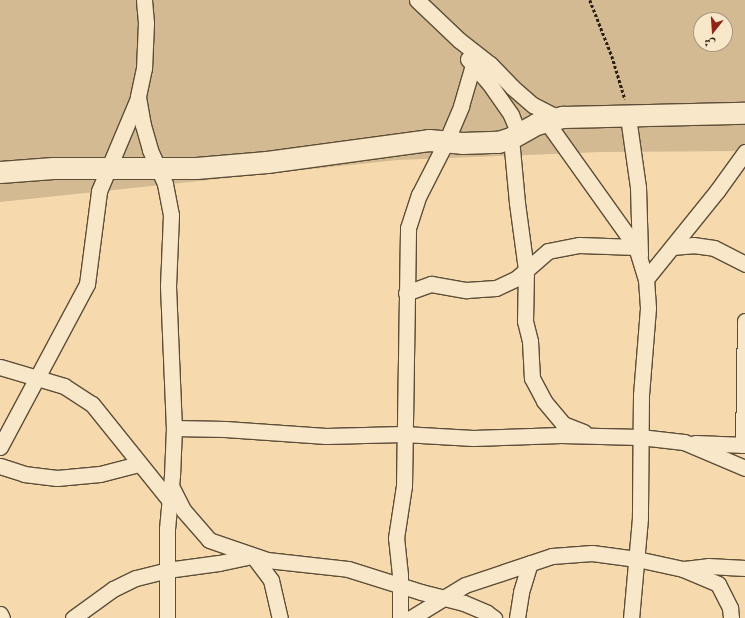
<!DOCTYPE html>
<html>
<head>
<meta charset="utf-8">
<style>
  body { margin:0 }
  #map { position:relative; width:745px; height:618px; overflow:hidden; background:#f6daad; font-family:"IM FELL English",Amiri,serif }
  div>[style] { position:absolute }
  .green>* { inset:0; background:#d3ba92 }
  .path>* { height:2.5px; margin-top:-1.25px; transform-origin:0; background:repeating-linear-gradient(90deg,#2a1f11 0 3px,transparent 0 5px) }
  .roads { filter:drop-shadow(1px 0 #5d4e38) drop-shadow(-1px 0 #5d4e38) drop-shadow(0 1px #5d4e38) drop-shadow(0 -1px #5d4e38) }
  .minor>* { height:15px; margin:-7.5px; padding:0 7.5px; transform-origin:7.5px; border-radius:7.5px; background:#f9e7ca }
  .secondary>* { height:21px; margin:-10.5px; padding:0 10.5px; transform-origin:10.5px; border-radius:10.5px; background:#f9e7ca }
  span { translate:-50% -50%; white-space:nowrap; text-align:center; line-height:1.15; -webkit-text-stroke:3px #f9e7ca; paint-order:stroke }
  .north { position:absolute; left:693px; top:12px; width:40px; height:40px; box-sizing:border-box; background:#f9e7ca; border:1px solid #a69780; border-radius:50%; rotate:197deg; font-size:11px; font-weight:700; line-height:16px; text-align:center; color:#2a1f11 }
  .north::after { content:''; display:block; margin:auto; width:14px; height:18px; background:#8f2418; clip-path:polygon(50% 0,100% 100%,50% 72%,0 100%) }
</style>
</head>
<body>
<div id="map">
  <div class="green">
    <div style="clip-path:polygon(evenodd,0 0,745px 0,745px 151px,600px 152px,397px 160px,0 202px,0 0,701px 20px,725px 20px,725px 44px,701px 44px,701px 20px)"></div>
  </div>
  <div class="path">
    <div style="left:590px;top:0;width:60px;rotate:68.6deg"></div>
    <div style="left:612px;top:56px;width:45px;rotate:73.2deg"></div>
  </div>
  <div class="roads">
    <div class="minor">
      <div style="left:144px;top:0;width:23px;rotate:85deg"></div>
      <div style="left:146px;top:23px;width:45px;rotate:92.5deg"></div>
      <div style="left:144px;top:68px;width:30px;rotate:102deg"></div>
      <div style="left:138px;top:97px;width:28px;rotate:80deg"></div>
      <div style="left:143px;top:125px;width:26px;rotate:74deg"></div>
      <div style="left:150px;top:150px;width:37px;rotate:66deg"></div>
      <div style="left:165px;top:184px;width:32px;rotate:79deg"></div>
      <div style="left:171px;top:215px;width:71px;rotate:92.4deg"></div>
      <div style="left:168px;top:286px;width:142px;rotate:87.6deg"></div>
      <div style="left:174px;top:428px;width:47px;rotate:92.4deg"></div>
      <div style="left:172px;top:475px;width:54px;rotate:95.3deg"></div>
      <div style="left:167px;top:529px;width:89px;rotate:90deg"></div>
      <div style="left:417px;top:0;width:58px;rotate:43.6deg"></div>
      <div style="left:459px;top:40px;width:39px;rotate:38deg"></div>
      <div style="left:490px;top:64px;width:32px;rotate:46deg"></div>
      <div style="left:512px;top:87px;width:28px;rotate:41deg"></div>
      <div style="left:533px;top:105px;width:29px;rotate:27deg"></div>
      <div style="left:468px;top:59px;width:32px;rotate:49deg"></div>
      <div style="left:489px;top:83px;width:39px;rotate:55deg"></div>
      <div style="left:511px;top:115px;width:21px;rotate:67deg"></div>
      <div style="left:628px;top:117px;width:71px;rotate:81.9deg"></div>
      <div style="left:638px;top:187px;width:68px;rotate:88.3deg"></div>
      <div style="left:546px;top:121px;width:155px;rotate:54.5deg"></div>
      <div style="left:636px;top:247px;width:34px;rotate:73deg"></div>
      <div style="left:646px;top:279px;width:29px;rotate:86deg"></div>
      <div style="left:648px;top:308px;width:87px;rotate:94.6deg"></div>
      <div style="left:641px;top:395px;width:123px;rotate:90.5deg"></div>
      <div style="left:640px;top:518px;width:100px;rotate:95.1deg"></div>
      <div style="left:511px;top:138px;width:65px;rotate:84.7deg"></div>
      <div style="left:517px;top:203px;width:68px;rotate:82.3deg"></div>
      <div style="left:526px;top:270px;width:51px;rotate:91.1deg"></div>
      <div style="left:525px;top:321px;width:21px;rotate:76deg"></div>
      <div style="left:530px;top:341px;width:37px;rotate:87deg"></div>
      <div style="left:532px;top:378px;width:26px;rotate:62deg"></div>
      <div style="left:544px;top:401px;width:30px;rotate:50deg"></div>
      <div style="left:563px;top:424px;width:22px;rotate:21deg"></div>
      <div style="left:672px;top:247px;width:21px;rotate:-5deg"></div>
      <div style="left:693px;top:245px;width:21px;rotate:8deg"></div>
      <div style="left:714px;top:248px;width:35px;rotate:27deg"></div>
      <div style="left:646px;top:279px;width:113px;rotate:-51.1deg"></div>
      <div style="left:717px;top:191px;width:48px;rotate:-54.3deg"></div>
      <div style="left:406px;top:293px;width:27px;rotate:-20deg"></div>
      <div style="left:431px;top:284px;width:36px;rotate:10deg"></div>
      <div style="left:466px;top:290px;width:30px;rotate:-4deg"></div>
      <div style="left:496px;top:288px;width:23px;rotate:-25deg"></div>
      <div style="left:517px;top:278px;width:41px;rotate:-41.1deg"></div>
      <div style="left:548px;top:251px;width:32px;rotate:-11deg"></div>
      <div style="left:579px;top:245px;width:57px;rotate:2deg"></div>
      <div style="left:0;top:367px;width:67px;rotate:16.5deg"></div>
      <div style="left:64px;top:386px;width:33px;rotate:33deg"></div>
      <div style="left:92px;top:404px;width:124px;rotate:51.2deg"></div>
      <div style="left:174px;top:428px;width:51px;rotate:1.1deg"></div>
      <div style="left:225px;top:429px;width:101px;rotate:4deg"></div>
      <div style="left:326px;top:436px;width:77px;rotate:-1.5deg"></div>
      <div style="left:403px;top:434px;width:70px;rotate:3.3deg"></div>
      <div style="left:473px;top:438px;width:88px;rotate:-2deg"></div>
      <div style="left:561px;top:435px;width:79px;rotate:1.5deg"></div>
      <div style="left:640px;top:437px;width:44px;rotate:6.5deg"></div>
      <div style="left:684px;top:442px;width:66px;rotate:23.1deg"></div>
      <div style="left:695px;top:443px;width:50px;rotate:2.3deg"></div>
      <div style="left:743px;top:445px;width:124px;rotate:-89.1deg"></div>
      <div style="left:0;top:447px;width:185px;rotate:-61.9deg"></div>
      <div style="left:87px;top:284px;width:94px;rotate:-82.6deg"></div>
      <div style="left:99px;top:191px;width:101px;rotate:-67.2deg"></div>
      <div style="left:0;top:466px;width:25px;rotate:18deg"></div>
      <div style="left:24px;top:474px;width:33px;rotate:7deg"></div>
      <div style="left:57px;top:478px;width:43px;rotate:-5.3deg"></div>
      <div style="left:100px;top:474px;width:40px;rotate:-14.4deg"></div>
      <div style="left:171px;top:486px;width:28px;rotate:63deg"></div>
      <div style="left:184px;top:511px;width:38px;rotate:49deg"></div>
      <div style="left:209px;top:540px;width:61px;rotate:19deg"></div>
      <div style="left:267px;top:560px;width:81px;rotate:6.3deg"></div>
      <div style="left:348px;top:569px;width:77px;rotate:17.5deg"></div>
      <div style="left:421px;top:592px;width:44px;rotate:14.3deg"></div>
      <div style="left:464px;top:603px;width:25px;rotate:23deg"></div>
      <div style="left:487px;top:613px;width:9px;rotate:36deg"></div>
      <div style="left:684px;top:569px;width:24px;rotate:-7deg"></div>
      <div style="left:708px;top:566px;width:37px;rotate:3deg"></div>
      <div style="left:0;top:614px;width:4px;rotate:63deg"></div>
      <div style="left:73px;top:618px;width:49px;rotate:-35.9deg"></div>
      <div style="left:113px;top:589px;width:25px;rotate:-26deg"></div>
      <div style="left:136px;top:578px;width:32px;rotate:-14deg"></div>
      <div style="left:167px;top:570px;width:52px;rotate:-7.7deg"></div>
      <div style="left:219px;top:563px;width:35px;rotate:-12deg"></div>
      <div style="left:253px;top:556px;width:30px;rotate:53deg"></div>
      <div style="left:271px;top:580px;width:39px;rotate:77deg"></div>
      <div style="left:400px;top:618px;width:43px;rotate:-90deg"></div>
      <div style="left:400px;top:575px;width:37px;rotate:-96deg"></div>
      <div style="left:396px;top:538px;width:53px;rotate:-81.3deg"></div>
      <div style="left:404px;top:486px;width:258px;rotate:-89.1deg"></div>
      <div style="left:408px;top:228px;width:35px;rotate:-72deg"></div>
      <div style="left:419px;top:195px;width:59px;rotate:-63deg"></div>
      <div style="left:446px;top:142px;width:39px;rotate:-67deg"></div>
      <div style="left:461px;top:106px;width:43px;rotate:-73.7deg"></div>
      <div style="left:411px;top:618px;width:63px;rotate:-31.4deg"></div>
      <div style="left:465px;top:585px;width:92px;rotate:-18.4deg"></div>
      <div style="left:552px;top:556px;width:40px;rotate:-4.3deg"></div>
      <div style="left:592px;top:553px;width:45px;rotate:7.6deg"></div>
      <div style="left:637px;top:559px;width:47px;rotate:12.3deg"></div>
      <div style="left:683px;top:569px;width:38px;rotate:23deg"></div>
      <div style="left:718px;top:584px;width:27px;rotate:63deg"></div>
      <div style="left:730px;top:608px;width:10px;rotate:84deg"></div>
      <div style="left:517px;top:618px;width:26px;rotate:-81deg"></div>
      <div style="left:521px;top:592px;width:30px;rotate:-73deg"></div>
    </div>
    <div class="secondary">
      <div style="left:0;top:172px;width:53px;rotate:-4.3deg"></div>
      <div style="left:53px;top:168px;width:143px"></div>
      <div style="left:196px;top:168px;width:71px;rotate:-4.8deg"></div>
      <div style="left:267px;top:162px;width:163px;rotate:-7.7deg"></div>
      <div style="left:429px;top:140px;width:33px;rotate:5deg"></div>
      <div style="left:462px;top:143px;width:36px;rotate:-2deg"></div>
      <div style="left:498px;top:142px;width:14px;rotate:-17deg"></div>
      <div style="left:511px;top:138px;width:29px;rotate:-29deg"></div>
      <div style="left:536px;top:124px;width:28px;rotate:-15deg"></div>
      <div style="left:563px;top:117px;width:182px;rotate:-1.3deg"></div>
    </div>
  </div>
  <div class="north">ش</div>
</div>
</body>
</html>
